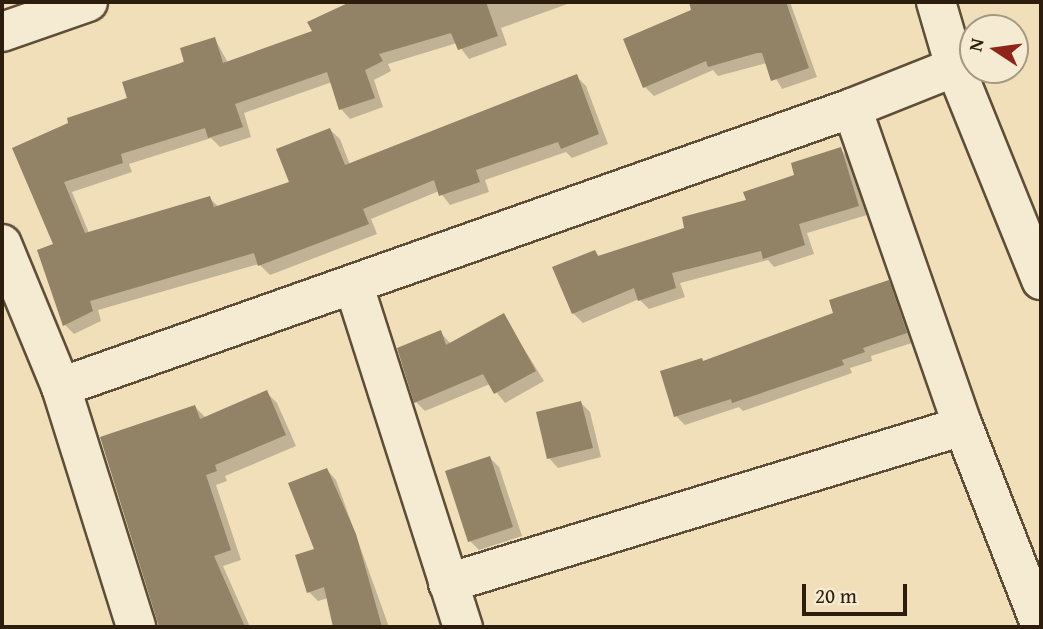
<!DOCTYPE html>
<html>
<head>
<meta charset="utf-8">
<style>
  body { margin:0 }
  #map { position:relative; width:1043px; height:629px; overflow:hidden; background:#f0dfb9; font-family:"Gentium Book Plus",serif }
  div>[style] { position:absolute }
  .shadow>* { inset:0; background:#0003 }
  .building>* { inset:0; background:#928266 }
  .roads { filter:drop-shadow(2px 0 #5e4e37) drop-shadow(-2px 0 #5e4e37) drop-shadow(0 2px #5e4e37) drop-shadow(0 -2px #5e4e37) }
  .minor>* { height:38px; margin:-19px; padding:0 19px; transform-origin:19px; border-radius:19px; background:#f5ead2 }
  span { translate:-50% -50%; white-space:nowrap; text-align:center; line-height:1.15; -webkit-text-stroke:5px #f5ead2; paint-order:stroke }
  .frame { position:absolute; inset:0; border:4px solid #2d1d0c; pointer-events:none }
  .north { position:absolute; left:959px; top:14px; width:70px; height:70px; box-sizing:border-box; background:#f5ead2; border:2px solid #a59883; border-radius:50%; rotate:283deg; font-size:19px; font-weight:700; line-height:28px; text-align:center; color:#2d1d0c }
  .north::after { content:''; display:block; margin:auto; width:24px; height:32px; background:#8f2418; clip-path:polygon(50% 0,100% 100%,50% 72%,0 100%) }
  .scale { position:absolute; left:802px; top:584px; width:105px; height:32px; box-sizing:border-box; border:4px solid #2d1d0c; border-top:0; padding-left:9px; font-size:21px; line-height:24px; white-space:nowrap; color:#2d1d0c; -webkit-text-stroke:5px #f5ead2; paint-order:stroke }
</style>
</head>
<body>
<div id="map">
  <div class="shadow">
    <div style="clip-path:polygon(374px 2px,570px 3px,501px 28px,507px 45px,469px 59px,457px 43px,388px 64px,391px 71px,374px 80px,383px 107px,350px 119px,341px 109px,332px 82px,244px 113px,251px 137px,220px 147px,211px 138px,129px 164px,132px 172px,72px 192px,89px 233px,209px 198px,219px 207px,291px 183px,330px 130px,340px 139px,350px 165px,576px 76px,586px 86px,608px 144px,572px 158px,566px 152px,485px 180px,489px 192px,450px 205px,439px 191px,371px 219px,377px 234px,270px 275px,259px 264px,98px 310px,101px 321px,74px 334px,65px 325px,55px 245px,14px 149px,129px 99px,215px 39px,228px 63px,314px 32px)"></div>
    <div style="clip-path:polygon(716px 2px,790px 2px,817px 77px,782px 89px,767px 63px,718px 76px,713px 70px,654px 96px,645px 87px,625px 40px)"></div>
    <div style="clip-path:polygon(840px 149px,850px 159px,867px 215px,807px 233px,814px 254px,774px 267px,768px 260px,680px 283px,685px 297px,649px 309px,639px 299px,583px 323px,573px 313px,595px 252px,600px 257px,686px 229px,748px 202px)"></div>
    <div style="clip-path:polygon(888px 282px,897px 290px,915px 342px,871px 356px,872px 361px,850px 368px,852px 373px,743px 411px,739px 407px,685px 425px,676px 416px,704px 363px,835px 314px)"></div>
    <div style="clip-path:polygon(503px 315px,544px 381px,505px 403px,490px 384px,425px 411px,416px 402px,440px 332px,451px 344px)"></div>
    <div style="clip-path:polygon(267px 393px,277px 403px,296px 446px,225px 476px,227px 481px,216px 485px,241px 560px,223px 566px,250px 627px,161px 627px,195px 407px,206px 418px)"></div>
    <div style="clip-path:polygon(581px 403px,590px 412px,601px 457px,558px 468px,549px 458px)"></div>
    <div style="clip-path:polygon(490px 458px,499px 467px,522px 536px,479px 550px,470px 541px)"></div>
    <div style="clip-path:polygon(327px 470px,336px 480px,389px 627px,334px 627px,328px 598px,318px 601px,309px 592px)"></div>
  </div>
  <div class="building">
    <div style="clip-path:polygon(350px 2px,486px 2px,498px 36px,458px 50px,451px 33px,379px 54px,383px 61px,365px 70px,375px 98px,339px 110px,327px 72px,235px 104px,243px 127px,208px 138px,205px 128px,121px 154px,123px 163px,64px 182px,85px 233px,210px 196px,214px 207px,289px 182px,276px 149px,330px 128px,345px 165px,577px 74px,599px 134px,561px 149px,558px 142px,476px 170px,480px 182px,439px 196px,434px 180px,363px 209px,369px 224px,258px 266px,254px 253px,90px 301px,93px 311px,63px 326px,37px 250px,53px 244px,12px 148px,68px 123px,67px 118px,127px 98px,122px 82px,184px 62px,180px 48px,215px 37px,223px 63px,312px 31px,307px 22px)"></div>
    <div style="clip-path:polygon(689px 2px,786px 2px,809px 68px,771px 81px,762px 53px,757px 53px,708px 67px,706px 61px,643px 88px,623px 39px,691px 10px)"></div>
    <div style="clip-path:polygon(841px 147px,859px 206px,799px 224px,805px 245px,763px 259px,761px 251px,672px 273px,676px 288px,638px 301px,634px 288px,572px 314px,552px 267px,595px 250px,598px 256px,684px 228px,682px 217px,746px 200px,743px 192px,794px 175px,791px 163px)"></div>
    <div style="clip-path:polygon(889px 280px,907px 333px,863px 348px,865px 352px,842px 360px,844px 365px,732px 403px,731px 399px,674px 417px,660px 371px,702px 358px,703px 361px,833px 313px,829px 300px)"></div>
    <div style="clip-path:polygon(504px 313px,536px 371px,494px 394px,483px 374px,414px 403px,397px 348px,441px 330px,446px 345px)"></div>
    <div style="clip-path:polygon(267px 390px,286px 435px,215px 465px,217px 471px,206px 475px,231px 550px,214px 556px,245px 627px,159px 627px,100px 437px,195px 405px,200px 419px)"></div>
    <div style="clip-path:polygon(581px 401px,593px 448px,547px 459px,536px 412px)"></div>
    <div style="clip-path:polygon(490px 456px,513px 527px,468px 542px,445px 471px)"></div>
    <div style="clip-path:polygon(327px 468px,356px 534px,382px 627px,333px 627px,324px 587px,307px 593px,295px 555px,314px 549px,288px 483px)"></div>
  </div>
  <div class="roads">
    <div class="minor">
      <div style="left:936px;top:2px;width:68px;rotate:73.7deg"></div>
      <div style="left:955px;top:67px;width:230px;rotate:68deg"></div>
      <div style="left:2px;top:32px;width:91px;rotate:-19.2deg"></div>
      <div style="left:852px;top:108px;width:337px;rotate:70.8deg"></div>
      <div style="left:963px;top:426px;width:215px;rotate:68.7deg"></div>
      <div style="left:2px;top:244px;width:155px;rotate:67.6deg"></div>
      <div style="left:61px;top:387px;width:251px;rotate:72.6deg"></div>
      <div style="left:354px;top:286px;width:358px;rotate:72.3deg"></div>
      <div style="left:61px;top:387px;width:839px;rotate:-19.43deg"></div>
      <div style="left:852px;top:108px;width:111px;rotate:-21.7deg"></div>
      <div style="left:448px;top:583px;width:538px;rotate:-16.95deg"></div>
    </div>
  </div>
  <div class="frame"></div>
  <div class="north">N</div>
  <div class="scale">20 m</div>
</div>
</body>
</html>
